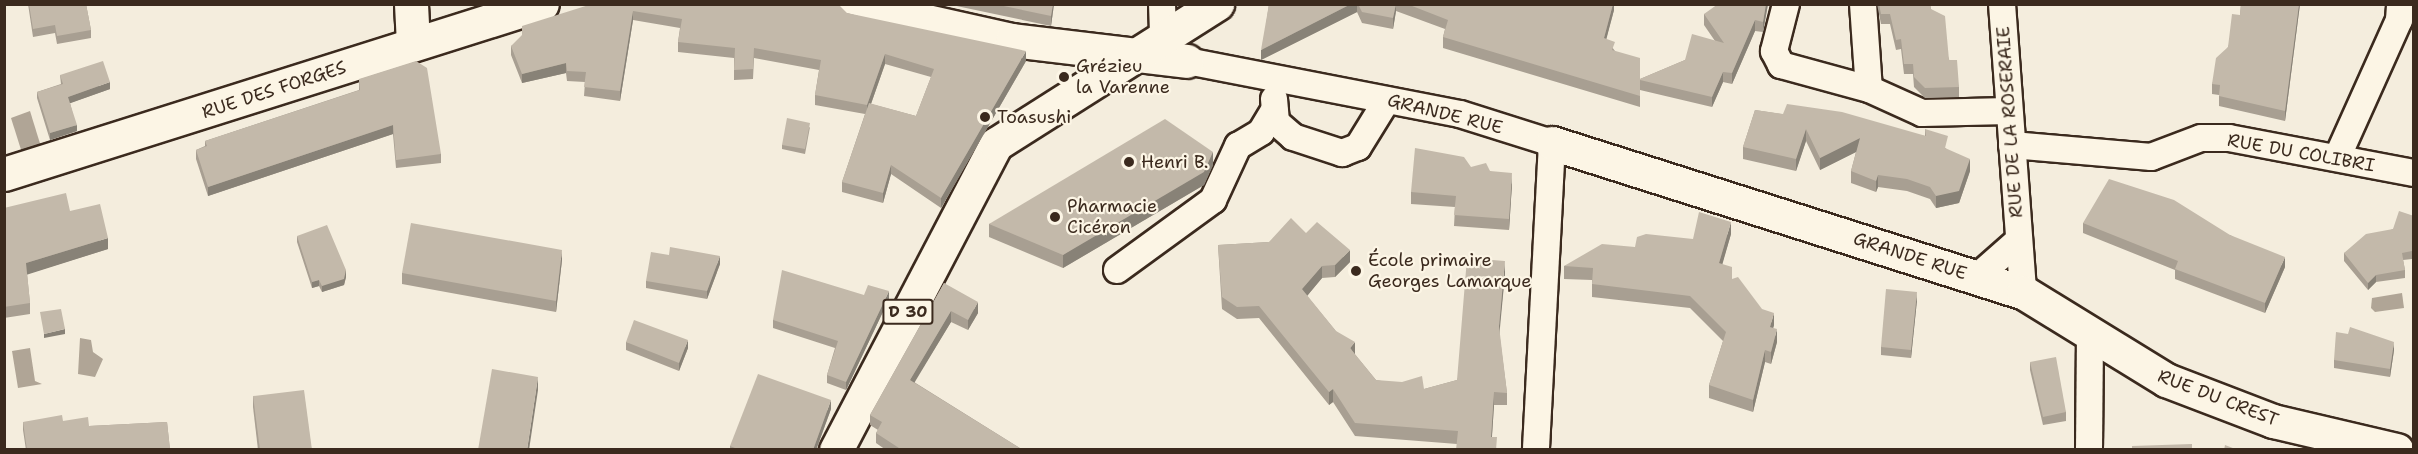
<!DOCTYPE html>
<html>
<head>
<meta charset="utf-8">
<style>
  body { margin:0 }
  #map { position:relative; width:2418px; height:454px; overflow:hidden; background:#f4eddd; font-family:"Shantell Sans",sans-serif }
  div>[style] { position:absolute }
  .water>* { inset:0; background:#b0a596 }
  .roads { filter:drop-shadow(2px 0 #3b2a1e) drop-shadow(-2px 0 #3b2a1e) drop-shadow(0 2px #3b2a1e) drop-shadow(0 -2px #3b2a1e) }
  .minor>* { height:26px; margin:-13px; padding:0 13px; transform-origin:13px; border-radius:13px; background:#fcf5e5 }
  .tertiary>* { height:33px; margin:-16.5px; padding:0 16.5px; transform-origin:16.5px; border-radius:16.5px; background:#fcf5e5 }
  .primary>* { height:33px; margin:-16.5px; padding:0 16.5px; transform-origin:16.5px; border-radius:16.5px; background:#fcf5e5 }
  .wall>* { inset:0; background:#a89f92 }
  .shaded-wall>* { inset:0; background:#888277 }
  .building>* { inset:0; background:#c3b9aa }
  .dots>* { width:16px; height:16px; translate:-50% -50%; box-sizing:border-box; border:3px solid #fcf5e5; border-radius:50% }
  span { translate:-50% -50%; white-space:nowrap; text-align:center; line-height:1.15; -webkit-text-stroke:4.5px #fcf5e5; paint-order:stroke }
  .shield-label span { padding:2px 4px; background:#fcf5e5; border:2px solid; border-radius:4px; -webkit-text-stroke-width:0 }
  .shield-label { font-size:16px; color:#3b2a1e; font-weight:700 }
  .poi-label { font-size:18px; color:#3b2a1e }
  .left { translate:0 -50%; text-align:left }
  .street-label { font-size:18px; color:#3b2a1e }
  .frame { position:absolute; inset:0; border:6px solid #3b2a1e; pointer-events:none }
</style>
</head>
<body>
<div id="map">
  <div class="water">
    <div style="clip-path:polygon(30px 111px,42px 150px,23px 156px,11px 118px)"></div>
    <div style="clip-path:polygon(2402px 293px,2404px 308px,2375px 312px,2371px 308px,2372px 298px)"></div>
    <div style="clip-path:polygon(80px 338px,91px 340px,93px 352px,103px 359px,95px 377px,78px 374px)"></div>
    <div style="clip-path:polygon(30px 348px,35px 381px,42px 384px,18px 388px,12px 351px)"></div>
  </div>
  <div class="roads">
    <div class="minor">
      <div style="left:1162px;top:4px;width:33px;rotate:88deg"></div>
      <div style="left:1786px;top:4px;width:49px;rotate:104.3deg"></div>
      <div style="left:1774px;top:51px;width:16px;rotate:63deg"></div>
      <div style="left:1781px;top:65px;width:91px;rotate:15.3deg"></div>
      <div style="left:1869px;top:89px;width:58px;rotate:24.4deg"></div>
      <div style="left:1922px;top:113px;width:87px;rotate:-1.3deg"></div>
      <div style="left:1863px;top:4px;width:85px;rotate:86deg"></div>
      <div style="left:2002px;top:4px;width:289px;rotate:85.8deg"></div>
      <div style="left:1187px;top:61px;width:278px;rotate:11deg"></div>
      <div style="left:1460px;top:114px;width:96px;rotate:17.5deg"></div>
      <div style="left:1552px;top:143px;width:307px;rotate:93deg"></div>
      <div style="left:1274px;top:99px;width:23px;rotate:85deg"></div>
      <div style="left:1276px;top:122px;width:23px;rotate:41deg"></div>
      <div style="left:1293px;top:137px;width:52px;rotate:18.1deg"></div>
      <div style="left:1342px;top:153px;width:17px;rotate:-21deg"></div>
      <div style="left:1358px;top:147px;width:55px;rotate:-58.3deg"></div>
      <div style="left:2012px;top:145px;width:140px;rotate:4.9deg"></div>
      <div style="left:2151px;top:157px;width:53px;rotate:-20.8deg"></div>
      <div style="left:2201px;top:138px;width:28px"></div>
      <div style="left:2229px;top:138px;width:188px;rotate:10.7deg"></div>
      <div style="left:2337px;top:158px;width:151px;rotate:-65.8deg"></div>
      <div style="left:2399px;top:20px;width:16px;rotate:-86deg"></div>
      <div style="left:1117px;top:270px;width:119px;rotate:-36.1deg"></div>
      <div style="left:1213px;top:200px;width:60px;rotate:-65.2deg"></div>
      <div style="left:1238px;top:146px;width:27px;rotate:-31deg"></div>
      <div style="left:1261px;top:132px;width:26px;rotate:-59deg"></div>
      <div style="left:1977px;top:277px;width:56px;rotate:-41.4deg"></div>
      <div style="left:2089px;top:450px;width:113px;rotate:-89.5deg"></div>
    </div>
    <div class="tertiary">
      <div style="left:411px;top:4px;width:40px;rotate:87.1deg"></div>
      <div style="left:851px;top:4px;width:165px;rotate:12.6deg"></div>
      <div style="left:1012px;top:40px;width:176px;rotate:6.8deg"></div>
      <div style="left:1552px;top:143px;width:494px;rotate:17.6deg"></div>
      <div style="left:2023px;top:292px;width:168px;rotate:31.6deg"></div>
      <div style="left:2166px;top:380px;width:115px;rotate:21deg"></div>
      <div style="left:2273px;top:421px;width:127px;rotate:13.2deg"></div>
      <div style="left:4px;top:174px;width:564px;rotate:-17.54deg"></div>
    </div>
    <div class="primary">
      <div style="left:836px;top:450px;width:345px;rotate:-62.4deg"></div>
      <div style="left:996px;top:144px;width:262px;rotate:-32.4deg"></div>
    </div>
  </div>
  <div class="wall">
    <div style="clip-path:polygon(28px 4px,86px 4px,91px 30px,91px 38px,57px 44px,55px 33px,33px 37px)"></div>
    <div style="clip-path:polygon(evenodd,592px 4px,847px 13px,1026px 61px,941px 208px,891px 174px,883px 203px,842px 192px,842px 182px,865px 114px,815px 105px,815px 95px,819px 70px,754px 58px,753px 79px,734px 80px,734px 58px,678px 52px,678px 42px,680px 28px,633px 20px,620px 101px,584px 96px,585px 82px,567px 81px,566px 73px,522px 83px,511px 55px,511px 46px,592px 4px,885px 64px,931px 77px,916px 116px,871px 104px,885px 64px)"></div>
    <div style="clip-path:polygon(947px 4px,1054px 4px,1051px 26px)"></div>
    <div style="clip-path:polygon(1269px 4px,1614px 4px,1614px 10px,1606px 39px,1615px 51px,1640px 79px,1685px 60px,1715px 41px,1704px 25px,1704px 14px,1768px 4px,1763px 32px,1755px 31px,1732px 84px,1723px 82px,1712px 107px,1640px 90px,1640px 107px,1443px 48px,1443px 37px,1445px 29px,1396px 11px,1393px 29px,1362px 23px,1357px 12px,1261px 60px)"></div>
    <div style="clip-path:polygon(1877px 4px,1930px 4px,1931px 9px,1959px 87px,1959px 97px,1925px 98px,1914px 87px,1913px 74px,1904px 74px,1901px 49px,1896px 50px,1890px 24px,1881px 24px)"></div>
    <div style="clip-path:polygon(2241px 4px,2300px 4px,2285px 121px,2219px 106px,2219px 95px,2212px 94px,2212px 84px,2228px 47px,2240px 15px)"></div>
    <div style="clip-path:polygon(60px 75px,110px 89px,70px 103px,77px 131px,50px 140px,37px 98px,37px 92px,61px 84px)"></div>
    <div style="clip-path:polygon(359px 79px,441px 154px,441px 163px,396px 168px,393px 134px,208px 196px,196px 159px,196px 150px,205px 146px,205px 141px,359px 90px)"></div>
    <div style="clip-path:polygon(1755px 110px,1925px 136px,1925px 129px,1970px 171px,1959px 203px,1936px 208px,1930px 199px,1907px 191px,1878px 187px,1876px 192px,1851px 183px,1851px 171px,1856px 152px,1820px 170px,1806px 141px,1796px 171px,1743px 159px,1743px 147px)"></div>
    <div style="clip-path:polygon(810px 127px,805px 154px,782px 149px,782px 145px)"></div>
    <div style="clip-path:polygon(1213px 165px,1204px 185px,1063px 268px,989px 237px,989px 224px)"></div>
    <div style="clip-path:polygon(1471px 167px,1490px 171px,1512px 184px,1509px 230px,1454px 226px,1455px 207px,1411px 204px,1411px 192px)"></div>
    <div style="clip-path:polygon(4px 208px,70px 211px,108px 249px,27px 274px,30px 303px,30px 314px,4px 318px)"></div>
    <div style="clip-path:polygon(2414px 216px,2412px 259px,2403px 260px,2405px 270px,2405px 278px,2376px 282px,2368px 290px,2344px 261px,2344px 253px,2393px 229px)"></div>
    <div style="clip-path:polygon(2083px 223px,2230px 235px,2285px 267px,2265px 313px,2175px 279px,2175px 270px,2083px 233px)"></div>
    <div style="clip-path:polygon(1306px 233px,1350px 262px,1335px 277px,1322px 278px,1307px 296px,1376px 380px,1424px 389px,1457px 380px,1505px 274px,1499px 331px,1507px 393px,1507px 405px,1494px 405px,1492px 437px,1497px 450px,1457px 444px,1355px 436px,1333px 402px,1329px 405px,1259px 318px,1237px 319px,1222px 309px,1218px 245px,1269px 242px)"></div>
    <div style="clip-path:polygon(1731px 234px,1722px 264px,1732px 279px,1774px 325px,1773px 328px,1777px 342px,1771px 364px,1765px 362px,1753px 412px,1709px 398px,1709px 385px,1723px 341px,1690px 308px,1592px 297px,1592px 280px,1564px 279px,1564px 266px,1635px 247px)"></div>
    <div style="clip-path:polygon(297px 236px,346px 277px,344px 285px,322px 292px,319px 286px,312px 288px,297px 242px)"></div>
    <div style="clip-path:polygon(562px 260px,556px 312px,402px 284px,402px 273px)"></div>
    <div style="clip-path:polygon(720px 264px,707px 299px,646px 288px,646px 281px)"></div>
    <div style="clip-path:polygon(944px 283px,978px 313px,968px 330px,951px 322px,914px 382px,1023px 450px,886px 450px,876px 443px,876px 433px,878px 430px,870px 425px,870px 415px)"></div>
    <div style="clip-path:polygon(864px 295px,889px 299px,846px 390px,827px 383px,827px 375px,835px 348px,773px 328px,773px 320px)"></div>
    <div style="clip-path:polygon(1917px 300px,1911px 358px,1881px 355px,1881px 347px)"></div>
    <div style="clip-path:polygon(2348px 334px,2394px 350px,2390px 377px,2334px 368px,2334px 360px)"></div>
    <div style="clip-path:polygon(626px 342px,688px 348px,679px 371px,626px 350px)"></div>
    <div style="clip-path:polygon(2030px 362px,2066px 412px,2066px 421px,2043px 425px,2030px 370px)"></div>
    <div style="clip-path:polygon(253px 396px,312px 450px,258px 450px,253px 407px)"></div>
    <div style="clip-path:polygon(831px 409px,816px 450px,730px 450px,730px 446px)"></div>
    <div style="clip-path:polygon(63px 421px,89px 426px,167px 422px,170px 450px,26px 450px,23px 430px,23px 422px)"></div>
  </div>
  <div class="shaded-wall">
    <div style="clip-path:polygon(1053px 4px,1054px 4px,1051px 26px,1051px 16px)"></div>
    <div style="clip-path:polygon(1351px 4px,1357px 4px,1357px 12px,1261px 60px,1261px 50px)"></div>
    <div style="clip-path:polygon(1396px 4px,1396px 11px,1393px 29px,1393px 18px)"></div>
    <div style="clip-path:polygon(1613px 4px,1614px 4px,1614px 10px,1604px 48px,1604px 38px)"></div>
    <div style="clip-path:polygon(1766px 4px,1768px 4px,1763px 32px,1763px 22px)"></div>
    <div style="clip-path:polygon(2299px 4px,2300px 4px,2285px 121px,2285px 111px)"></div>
    <div style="clip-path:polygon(633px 11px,633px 20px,620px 101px,620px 91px)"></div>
    <div style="clip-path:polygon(1755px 20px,1755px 31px,1732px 84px,1732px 73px)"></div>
    <div style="clip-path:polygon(1026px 51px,1026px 61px,941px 208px,941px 198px)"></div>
    <div style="clip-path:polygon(885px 54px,885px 64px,867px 115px,867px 105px)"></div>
    <div style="clip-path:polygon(566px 63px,566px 73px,522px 83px,522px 74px)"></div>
    <div style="clip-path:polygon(1723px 72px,1723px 82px,1712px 107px,1712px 97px)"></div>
    <div style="clip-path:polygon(110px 82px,110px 89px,68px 104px,68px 97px)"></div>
    <div style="clip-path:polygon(77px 125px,77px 131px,50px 140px,50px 133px)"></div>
    <div style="clip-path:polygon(393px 125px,393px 134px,208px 196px,208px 187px)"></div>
    <div style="clip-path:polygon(1806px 129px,1806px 141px,1796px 171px,1796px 159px)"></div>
    <div style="clip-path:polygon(1860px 138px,1860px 150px,1820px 170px,1820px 158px)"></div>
    <div style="clip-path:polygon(1213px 152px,1213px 165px,1204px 185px,1063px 268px,1063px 255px)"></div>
    <div style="clip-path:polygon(1970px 159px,1970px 171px,1959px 203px,1936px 208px,1936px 196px)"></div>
    <div style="clip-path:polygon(891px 165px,891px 174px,883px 203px,883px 193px)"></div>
    <div style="clip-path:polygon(1512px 173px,1512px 184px,1509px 230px,1509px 219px)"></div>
    <div style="clip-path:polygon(1878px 175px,1878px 187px,1876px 192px,1876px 181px)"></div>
    <div style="clip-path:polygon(1731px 222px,1731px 234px,1719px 276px,1719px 263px)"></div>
    <div style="clip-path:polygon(108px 238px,108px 249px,26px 275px,26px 263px)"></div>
    <div style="clip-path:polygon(562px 250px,562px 260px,556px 312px,556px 301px)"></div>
    <div style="clip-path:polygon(1350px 250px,1350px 262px,1335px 277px,1335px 265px)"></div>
    <div style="clip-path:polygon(720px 256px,720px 264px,707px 299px,707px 291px)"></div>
    <div style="clip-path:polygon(2285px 257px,2285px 267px,2265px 313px,2265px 303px)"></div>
    <div style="clip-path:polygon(1505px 261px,1505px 274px,1499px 338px,1499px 326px)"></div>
    <div style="clip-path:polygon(1322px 266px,1322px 278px,1302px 302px,1302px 289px)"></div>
    <div style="clip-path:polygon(346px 270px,346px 277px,344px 285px,322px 292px,322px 286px)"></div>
    <div style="clip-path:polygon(2376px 275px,2376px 282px,2368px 290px,2368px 283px)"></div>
    <div style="clip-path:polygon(319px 280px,319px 286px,312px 288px,312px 282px)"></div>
    <div style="clip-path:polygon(889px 291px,889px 299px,846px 390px,846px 382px)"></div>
    <div style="clip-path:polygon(1917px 292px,1917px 300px,1911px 358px,1911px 350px)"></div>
    <div style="clip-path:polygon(978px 302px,978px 313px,968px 330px,968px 320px)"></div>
    <div style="clip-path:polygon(951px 311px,951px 322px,910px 390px,910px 380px)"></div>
    <div style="clip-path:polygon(1774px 313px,1774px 325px,1770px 340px,1770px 327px)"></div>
    <div style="clip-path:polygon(65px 329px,65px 334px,44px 338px,44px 334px)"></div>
    <div style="clip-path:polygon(1777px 329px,1777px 342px,1771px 364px,1771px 352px)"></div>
    <div style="clip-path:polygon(688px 340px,688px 348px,679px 371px,679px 363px)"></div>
    <div style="clip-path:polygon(1355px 342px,1355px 355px,1350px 348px)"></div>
    <div style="clip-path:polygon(2394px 342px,2394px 350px,2390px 377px,2390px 369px)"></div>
    <div style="clip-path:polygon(1765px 350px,1765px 362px,1753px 412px,1753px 400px)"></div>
    <div style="clip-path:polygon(538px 377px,538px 390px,529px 450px,527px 450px)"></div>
    <div style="clip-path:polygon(1333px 389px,1333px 402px,1329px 405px,1329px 392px)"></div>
    <div style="clip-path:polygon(1494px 392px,1494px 405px,1491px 449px,1491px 437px)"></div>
    <div style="clip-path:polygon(831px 400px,831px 409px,816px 450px,813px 450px)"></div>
  </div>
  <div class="building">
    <div style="clip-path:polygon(29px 4px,86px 4px,91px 30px,57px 36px,55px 25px,33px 29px)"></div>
    <div style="clip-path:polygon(592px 4px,838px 4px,847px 13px,1026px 51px,941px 198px,891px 165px,883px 193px,842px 182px,869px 103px,916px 116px,934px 69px,885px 54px,867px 105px,815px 95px,821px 60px,754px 48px,753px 69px,734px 70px,735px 48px,678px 42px,682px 19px,633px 11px,620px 91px,584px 87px,586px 72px,567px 71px,566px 63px,522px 74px,511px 46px,522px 35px,522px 26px)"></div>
    <div style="clip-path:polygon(994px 4px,1053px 4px,1051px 16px)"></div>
    <div style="clip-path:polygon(1269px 4px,1351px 4px,1261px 50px)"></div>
    <div style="clip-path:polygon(1358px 4px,1396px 4px,1393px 18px,1362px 12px)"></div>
    <div style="clip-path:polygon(1407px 4px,1613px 4px,1604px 38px,1615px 42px,1612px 50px,1640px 58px,1640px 79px,1685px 60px,1692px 34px,1724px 43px,1704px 14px,1718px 4px,1766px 4px,1763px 22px,1755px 20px,1732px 73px,1723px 72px,1712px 97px,1640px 80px,1640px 96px,1443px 37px,1448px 20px)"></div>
    <div style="clip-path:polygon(1879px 4px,1930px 4px,1931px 9px,1945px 16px,1949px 60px,1957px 60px,1959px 87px,1925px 88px,1914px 77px,1913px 64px,1904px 64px,1901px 39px,1896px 40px,1890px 14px,1881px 14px)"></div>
    <div style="clip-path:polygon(2241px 4px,2299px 4px,2285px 111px,2219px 96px,2220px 85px,2212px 84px,2216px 58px,2228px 47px,2232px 14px,2240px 15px)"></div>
    <div style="clip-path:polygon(103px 61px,110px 82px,68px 97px,77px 125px,50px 133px,37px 92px,63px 84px,60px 75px)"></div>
    <div style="clip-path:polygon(416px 61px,427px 68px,441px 154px,396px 160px,393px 125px,208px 187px,196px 150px,207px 146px,205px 141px,360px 90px,359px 79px)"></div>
    <div style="clip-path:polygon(1787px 104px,1842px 112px,1926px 136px,1925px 129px,1948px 136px,1945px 148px,1970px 159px,1959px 191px,1936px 196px,1930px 187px,1907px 179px,1878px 175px,1876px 181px,1851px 171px,1860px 138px,1820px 158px,1806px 129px,1796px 159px,1743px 147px,1755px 110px,1783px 114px)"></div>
    <div style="clip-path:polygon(787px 118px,810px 123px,805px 149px,782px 145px)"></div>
    <div style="clip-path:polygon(1165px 119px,1213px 152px,1204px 172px,1063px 255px,989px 224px)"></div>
    <div style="clip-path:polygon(1415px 148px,1464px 157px,1471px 167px,1486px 163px,1490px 171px,1512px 173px,1509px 219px,1454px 215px,1456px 196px,1411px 192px)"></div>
    <div style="clip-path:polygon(2109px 179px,2174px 200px,2230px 235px,2285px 257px,2265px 303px,2175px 269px,2178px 261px,2083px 223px)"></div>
    <div style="clip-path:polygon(66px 193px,70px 211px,100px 204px,108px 238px,26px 263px,30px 303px,4px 307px,4px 208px)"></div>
    <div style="clip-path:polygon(2399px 211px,2414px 216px,2414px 246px,2412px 251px,2402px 253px,2405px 270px,2376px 275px,2368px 283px,2344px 253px,2366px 234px,2393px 229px)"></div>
    <div style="clip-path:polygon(1699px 212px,1731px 222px,1719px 263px,1732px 267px,1732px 279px,1738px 277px,1762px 309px,1774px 313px,1770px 327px,1777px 329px,1771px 352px,1765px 350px,1753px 400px,1709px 385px,1726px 332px,1690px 296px,1592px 284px,1593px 268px,1564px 266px,1602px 244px,1635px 247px,1637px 237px,1646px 234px,1693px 239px)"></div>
    <div style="clip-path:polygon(1291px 218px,1306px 233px,1317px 222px,1350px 250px,1335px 265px,1322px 266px,1302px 289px,1336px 331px,1355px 342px,1350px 348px,1376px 380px,1402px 382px,1422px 376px,1424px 389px,1457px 380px,1467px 258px,1505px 261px,1499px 326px,1507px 393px,1494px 392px,1491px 437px,1497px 437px,1496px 450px,1456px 450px,1458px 431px,1355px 423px,1333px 389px,1329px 392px,1259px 306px,1237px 307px,1222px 297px,1218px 245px,1269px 242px)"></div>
    <div style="clip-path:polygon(411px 223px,562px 250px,556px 301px,402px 273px)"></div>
    <div style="clip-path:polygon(327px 225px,346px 270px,344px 279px,322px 286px,319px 280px,312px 282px,297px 236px)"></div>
    <div style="clip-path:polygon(670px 247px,720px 256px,707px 291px,646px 281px,651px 252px,669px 255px)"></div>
    <div style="clip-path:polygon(782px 270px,864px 295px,868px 285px,889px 291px,846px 382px,827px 375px,838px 341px,773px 320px)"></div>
    <div style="clip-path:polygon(944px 283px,978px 302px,968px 320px,951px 311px,910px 380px,1023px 450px,902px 450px,876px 433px,882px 422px,870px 415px)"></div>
    <div style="clip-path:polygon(1886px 289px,1917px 292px,1911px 350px,1881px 347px)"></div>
    <div style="clip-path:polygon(61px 309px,65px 329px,44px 334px,40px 312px)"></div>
    <div style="clip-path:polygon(634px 320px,688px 340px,679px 363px,626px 342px)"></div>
    <div style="clip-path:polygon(2350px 327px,2394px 342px,2390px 369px,2334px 360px,2336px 332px,2348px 334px)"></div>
    <div style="clip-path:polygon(2056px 357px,2066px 412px,2043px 417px,2030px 362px)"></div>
    <div style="clip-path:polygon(492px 369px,538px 377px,527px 450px,478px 450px)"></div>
    <div style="clip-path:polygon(758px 374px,831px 400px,813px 450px,740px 450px,730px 446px)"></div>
    <div style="clip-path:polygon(304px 390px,312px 450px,260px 450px,253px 396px)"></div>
    <div style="clip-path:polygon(62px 415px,63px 421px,88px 417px,89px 426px,167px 422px,170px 449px,110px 450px,110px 448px,87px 450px,27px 450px,23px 422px)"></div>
    <div style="clip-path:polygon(2192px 444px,2192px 449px,2194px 450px,2132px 450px,2132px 446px)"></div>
    <div style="clip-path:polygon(2225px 445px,2238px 450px,2224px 450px)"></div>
  </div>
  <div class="dots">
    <div style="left:1064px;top:77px;background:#3b2a1e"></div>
    <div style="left:985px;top:117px;background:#3b2a1e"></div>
    <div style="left:1129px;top:162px;background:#3b2a1e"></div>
    <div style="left:1055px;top:217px;background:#3b2a1e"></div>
    <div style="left:1356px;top:271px;background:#3b2a1e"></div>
  </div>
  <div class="shield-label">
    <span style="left:908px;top:312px">D 30</span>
  </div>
  <div class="poi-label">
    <span class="left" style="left:1076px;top:77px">Grézieu<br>la Varenne</span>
    <span class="left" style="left:997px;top:117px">Toasushi</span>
    <span class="left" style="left:1141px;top:162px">Henri B.</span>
    <span class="left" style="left:1067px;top:217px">Pharmacie<br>Cicéron</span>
    <span class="left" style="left:1368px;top:271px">École primaire<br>Georges Lamarque</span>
  </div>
  <div class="street-label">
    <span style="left:274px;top:90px;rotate:-18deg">RUE DES FORGES</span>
    <span style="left:1445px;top:114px;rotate:14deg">GRANDE RUE</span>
    <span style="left:2010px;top:122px;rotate:-94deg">RUE DE LA ROSERAIE</span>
    <span style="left:2301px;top:153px;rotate:10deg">RUE DU COLIBRI</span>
    <span style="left:1910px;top:256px;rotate:18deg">GRANDE RUE</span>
    <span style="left:2218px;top:398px;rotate:21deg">RUE DU CREST</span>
  </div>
  <div class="frame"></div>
</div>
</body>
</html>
